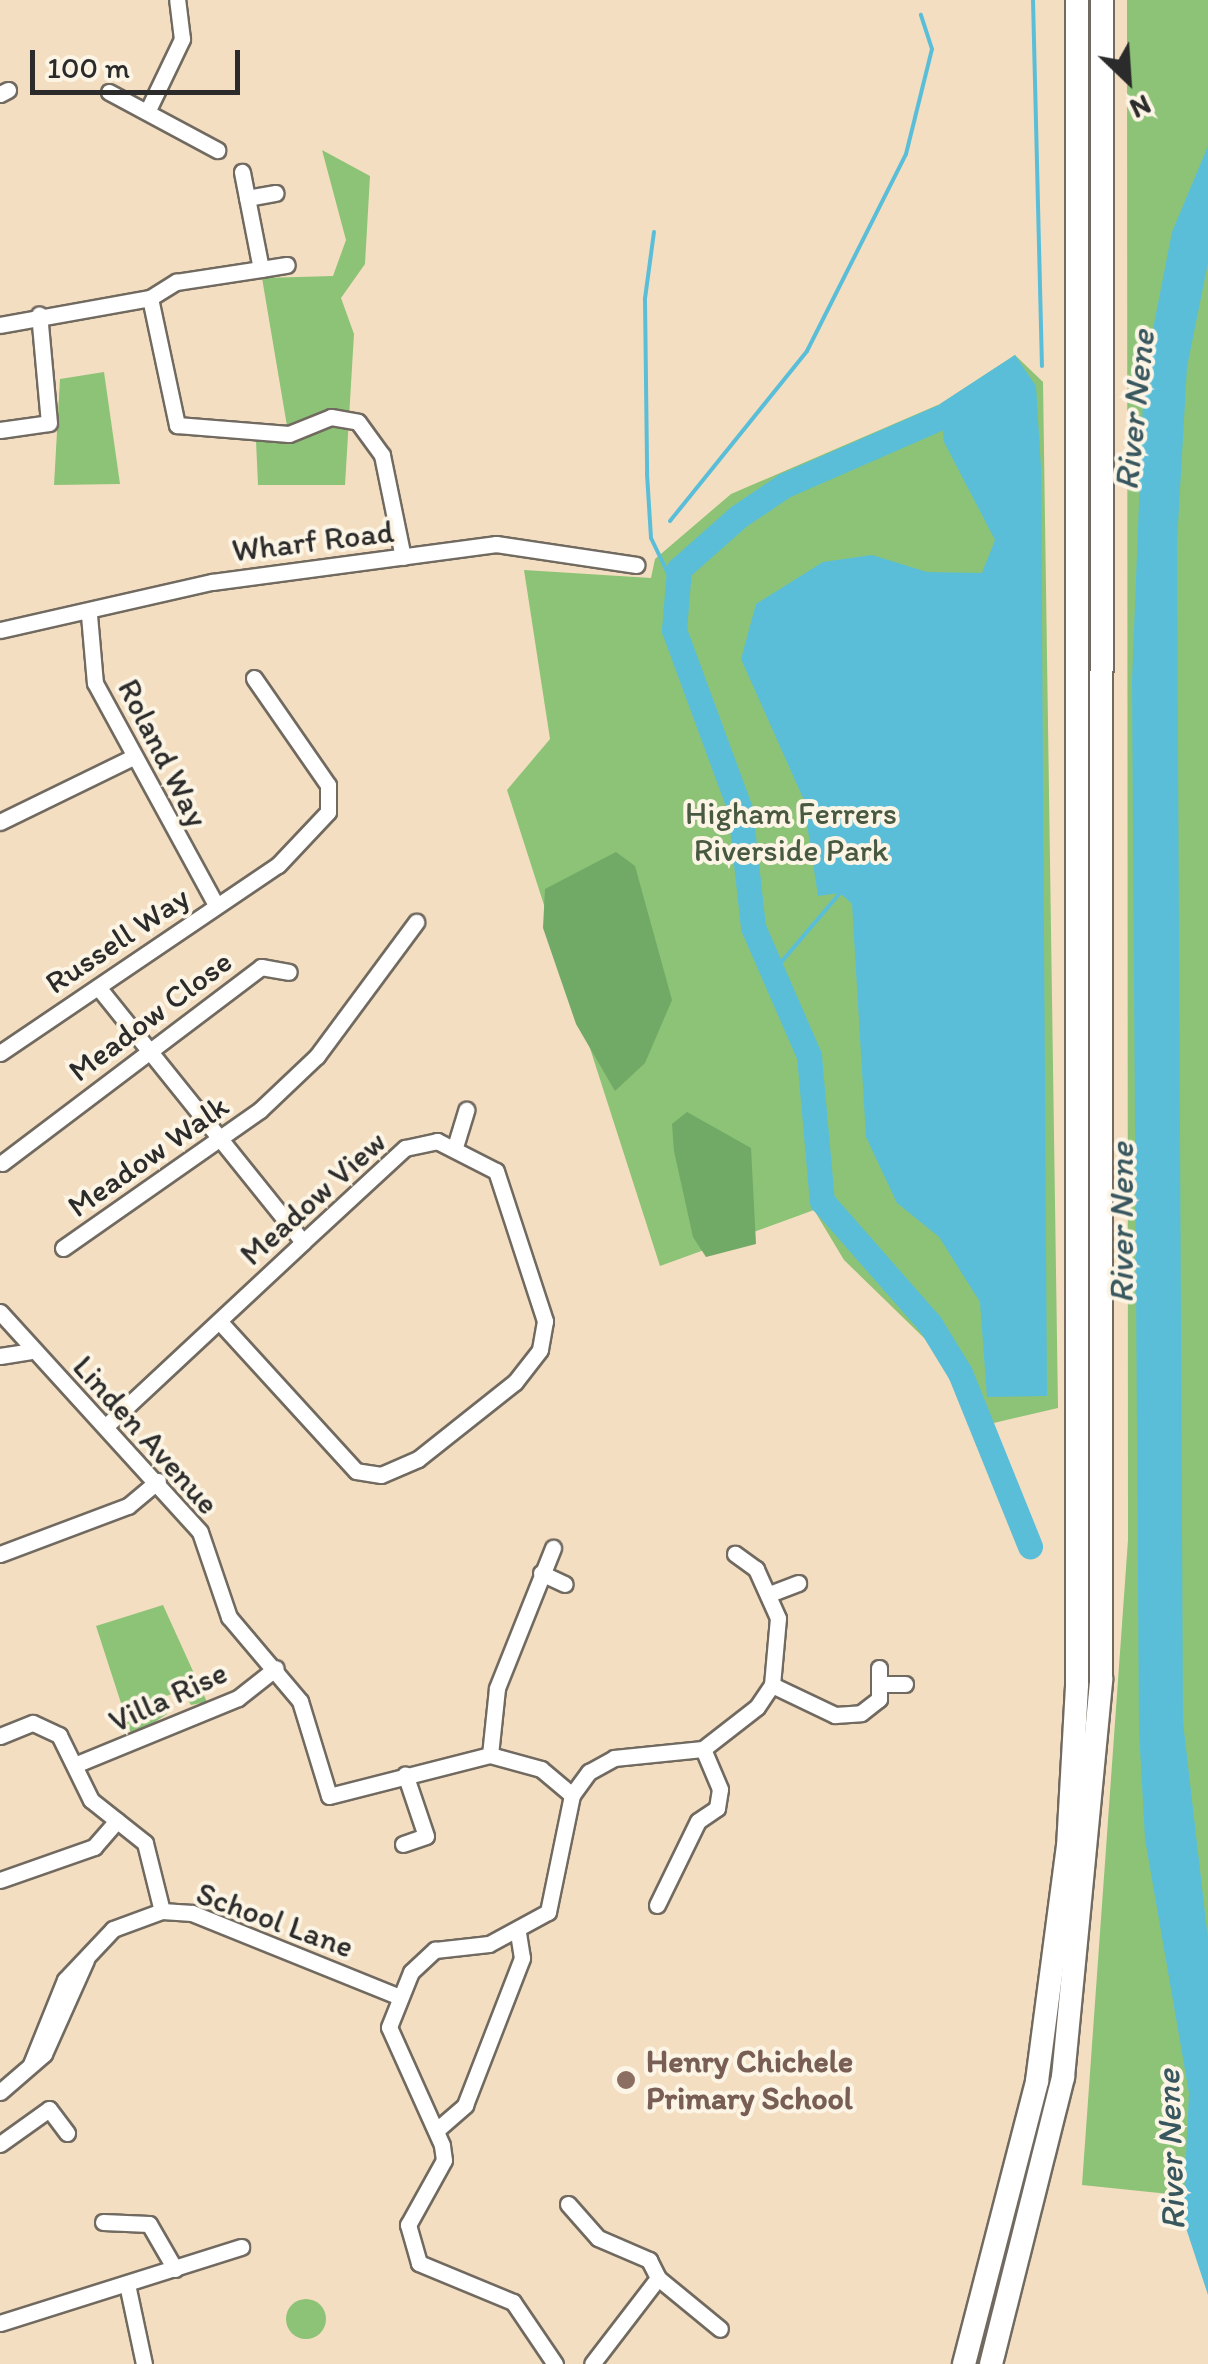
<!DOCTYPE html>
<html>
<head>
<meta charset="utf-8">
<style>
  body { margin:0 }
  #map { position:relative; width:1208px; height:2364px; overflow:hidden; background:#f4dec1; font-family:Itim,sans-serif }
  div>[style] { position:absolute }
  .green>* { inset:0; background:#8cc376 }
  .round { border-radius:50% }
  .forest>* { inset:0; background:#71a967 }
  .water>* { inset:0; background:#5bbed9 }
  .stream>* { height:4px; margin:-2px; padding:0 2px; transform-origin:2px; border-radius:2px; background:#5bbed9 }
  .river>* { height:25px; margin:-12.5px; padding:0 12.5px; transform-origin:12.5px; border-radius:12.5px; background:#5bbed9 }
  .roads { filter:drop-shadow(2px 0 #716a60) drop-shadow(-2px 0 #716a60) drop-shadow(0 2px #716a60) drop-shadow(0 -2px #716a60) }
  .minor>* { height:15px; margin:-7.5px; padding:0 7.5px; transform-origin:7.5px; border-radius:7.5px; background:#fff }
  .highway>* { height:22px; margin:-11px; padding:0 11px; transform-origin:11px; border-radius:11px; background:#fff }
  .dots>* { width:28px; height:28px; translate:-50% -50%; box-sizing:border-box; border:5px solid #fcf5e5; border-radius:50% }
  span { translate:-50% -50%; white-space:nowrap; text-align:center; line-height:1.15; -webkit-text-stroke:8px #fcf5e5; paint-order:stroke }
  .street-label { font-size:32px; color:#2b2b2b }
  .park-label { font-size:32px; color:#485942 }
  .education-label { font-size:32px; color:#785e54; font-weight:700 }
  .left { translate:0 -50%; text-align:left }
  .water-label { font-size:35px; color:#39575f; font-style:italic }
  .north { position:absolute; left:1078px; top:30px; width:100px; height:100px; -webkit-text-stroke:8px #fcf5e5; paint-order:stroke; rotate:155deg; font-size:28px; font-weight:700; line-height:40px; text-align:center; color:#2b2b2b }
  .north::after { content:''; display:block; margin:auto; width:35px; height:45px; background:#2b2b2b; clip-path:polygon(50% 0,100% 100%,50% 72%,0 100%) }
  .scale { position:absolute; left:30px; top:50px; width:210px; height:45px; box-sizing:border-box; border:5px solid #2b2b2b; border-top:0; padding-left:12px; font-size:30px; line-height:35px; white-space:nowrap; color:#2b2b2b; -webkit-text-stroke:8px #fcf5e5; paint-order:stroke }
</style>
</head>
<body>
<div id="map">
  <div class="green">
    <div style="clip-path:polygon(1127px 0,1208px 0,1208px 2198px,1082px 2185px,1128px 1540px)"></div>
    <div style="clip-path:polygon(322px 150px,370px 176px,365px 264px,341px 298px,354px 334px,345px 485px,258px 485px,256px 441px,287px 426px,262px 278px,333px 276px,346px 240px)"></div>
    <div style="clip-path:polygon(1015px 355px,1043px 382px,1058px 1408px,981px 1426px,960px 1373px,844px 1260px,814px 1210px,660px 1266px,507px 790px,550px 739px,524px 570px,651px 578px,655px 559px,731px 494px,940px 404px)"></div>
    <div style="clip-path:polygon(104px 372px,120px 484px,54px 485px,60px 379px)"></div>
    <div style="clip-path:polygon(163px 1605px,207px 1702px,191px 1705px,182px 1691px,166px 1696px,167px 1714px,132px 1737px,96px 1626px)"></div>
    <div class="round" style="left:286px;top:2299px;width:40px;height:40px"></div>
  </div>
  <div class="forest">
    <div style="clip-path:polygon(616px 852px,635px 866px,672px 1000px,645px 1063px,615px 1091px,576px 1024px,543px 928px,545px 889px)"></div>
    <div style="clip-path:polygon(687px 1112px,751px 1148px,756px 1244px,706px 1257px,693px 1237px,674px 1151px,672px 1124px)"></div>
  </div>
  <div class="water">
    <div style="clip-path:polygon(1208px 146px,1208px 263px,1187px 367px,1177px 542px,1183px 1722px,1208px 1939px,1208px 2295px,1183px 2219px,1189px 2093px,1145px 1839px,1139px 1730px,1132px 681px,1144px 375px,1172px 232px)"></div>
    <div style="clip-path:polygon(1015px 355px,1036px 386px,1041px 468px,1047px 1396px,987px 1397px,980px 1302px,939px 1237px,897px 1203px,866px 1137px,852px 904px,840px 893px,818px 896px,803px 798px,741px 659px,756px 604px,823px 562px,872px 555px,927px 572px,982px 573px,995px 540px,944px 442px,940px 404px)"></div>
  </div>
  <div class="stream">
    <div style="left:1033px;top:0;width:366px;rotate:88.6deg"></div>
    <div style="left:654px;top:232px;width:68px;rotate:97.7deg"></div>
    <div style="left:645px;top:299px;width:175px;rotate:89.3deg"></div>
    <div style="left:647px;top:474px;width:64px;rotate:86.4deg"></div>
    <div style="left:651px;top:538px;width:51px;rotate:64.4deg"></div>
    <div style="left:670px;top:521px;width:218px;rotate:-51.1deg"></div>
    <div style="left:807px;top:351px;width:220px;rotate:-63.3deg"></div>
    <div style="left:906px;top:154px;width:108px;rotate:-76.1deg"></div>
    <div style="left:932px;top:49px;width:36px;rotate:-108deg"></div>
    <div style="left:772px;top:973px;width:105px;rotate:-49.6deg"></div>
  </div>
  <div class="river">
    <div style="left:941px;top:417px;width:170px;rotate:156.4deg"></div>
    <div style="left:785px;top:485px;width:55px;rotate:146deg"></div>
    <div style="left:739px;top:516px;width:80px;rotate:138.5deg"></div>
    <div style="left:679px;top:569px;width:61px;rotate:94.7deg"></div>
    <div style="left:674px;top:630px;width:191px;rotate:69.8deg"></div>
    <div style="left:740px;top:809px;width:119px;rotate:83.7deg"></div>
    <div style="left:753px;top:927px;width:141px;rotate:66.5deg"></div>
    <div style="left:809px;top:1056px;width:146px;rotate:84.9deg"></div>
    <div style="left:822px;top:1201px;width:164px;rotate:48.7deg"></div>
    <div style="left:930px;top:1324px;width:57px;rotate:58.5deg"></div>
    <div style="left:960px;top:1373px;width:187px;rotate:68deg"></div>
  </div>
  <div class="roads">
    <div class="minor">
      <div style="left:109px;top:92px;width:123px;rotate:28.2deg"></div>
      <div style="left:0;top:94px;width:9px;rotate:-27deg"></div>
      <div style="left:148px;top:110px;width:79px;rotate:-64.4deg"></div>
      <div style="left:182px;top:39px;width:39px;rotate:-97deg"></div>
      <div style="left:247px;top:198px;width:29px;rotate:-10deg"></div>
      <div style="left:261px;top:269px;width:26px;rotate:-9deg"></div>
      <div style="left:150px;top:298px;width:130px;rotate:78deg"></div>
      <div style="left:177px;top:425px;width:112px;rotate:4.6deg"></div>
      <div style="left:289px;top:434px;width:45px;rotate:-22deg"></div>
      <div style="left:331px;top:417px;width:27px;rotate:10deg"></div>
      <div style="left:358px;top:422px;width:41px;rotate:54deg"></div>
      <div style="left:382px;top:455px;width:104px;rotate:78.4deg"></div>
      <div style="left:150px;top:298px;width:31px;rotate:-32deg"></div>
      <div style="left:176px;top:282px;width:86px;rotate:-8.7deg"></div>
      <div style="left:261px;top:269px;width:99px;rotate:-101.1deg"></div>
      <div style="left:0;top:325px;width:152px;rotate:-10.2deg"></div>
      <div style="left:0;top:430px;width:49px;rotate:-8.1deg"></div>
      <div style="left:49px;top:423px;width:109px;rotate:-95.2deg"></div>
      <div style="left:89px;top:615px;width:68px;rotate:85deg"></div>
      <div style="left:95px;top:683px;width:253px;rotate:61.4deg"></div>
      <div style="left:0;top:630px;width:217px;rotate:-12.8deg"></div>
      <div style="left:212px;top:582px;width:287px;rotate:-7.6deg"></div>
      <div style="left:496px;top:544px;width:142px;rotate:8.5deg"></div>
      <div style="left:0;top:822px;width:148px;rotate:-26deg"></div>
      <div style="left:98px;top:987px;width:327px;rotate:51.2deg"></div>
      <div style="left:0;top:1053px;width:336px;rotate:-34.1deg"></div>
      <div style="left:278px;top:865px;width:73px;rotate:-46.7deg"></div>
      <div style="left:328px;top:812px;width:27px;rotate:-90deg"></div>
      <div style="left:328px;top:785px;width:130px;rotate:-124.7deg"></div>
      <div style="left:455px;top:1147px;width:39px;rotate:-73deg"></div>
      <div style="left:2px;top:1163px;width:325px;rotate:-37.1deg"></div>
      <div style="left:261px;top:967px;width:28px;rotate:10deg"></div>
      <div style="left:63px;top:1248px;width:241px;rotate:-35deg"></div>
      <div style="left:260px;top:1110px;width:79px;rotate:-43.5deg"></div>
      <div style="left:317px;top:1056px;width:167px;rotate:-53.5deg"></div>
      <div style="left:0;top:1312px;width:297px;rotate:47.7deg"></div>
      <div style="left:200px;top:1532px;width:90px;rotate:71.2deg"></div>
      <div style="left:229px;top:1617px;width:110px;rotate:49.8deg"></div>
      <div style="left:300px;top:1701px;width:99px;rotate:73deg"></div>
      <div style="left:329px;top:1796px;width:166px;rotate:-14.3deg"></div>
      <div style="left:490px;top:1755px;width:53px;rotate:15.4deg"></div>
      <div style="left:541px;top:1769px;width:40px;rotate:40deg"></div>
      <div style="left:0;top:1356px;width:30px;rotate:-9deg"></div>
      <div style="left:106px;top:1426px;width:270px;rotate:-43deg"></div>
      <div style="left:303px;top:1242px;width:139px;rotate:-42.7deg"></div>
      <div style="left:405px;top:1148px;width:33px;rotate:-12deg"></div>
      <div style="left:437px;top:1141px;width:66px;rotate:27deg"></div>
      <div style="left:496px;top:1171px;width:158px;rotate:71.9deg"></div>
      <div style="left:545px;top:1321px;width:29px;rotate:100deg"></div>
      <div style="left:540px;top:1350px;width:41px;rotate:128deg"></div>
      <div style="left:515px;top:1382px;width:124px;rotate:141.6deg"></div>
      <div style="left:418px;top:1459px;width:40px;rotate:156.6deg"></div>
      <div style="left:381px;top:1475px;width:25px;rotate:-171deg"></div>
      <div style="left:356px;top:1471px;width:203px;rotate:-132.4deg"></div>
      <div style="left:0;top:1554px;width:137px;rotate:-20.6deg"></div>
      <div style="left:128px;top:1506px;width:39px;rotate:-40deg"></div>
      <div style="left:541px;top:1573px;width:26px;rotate:25deg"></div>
      <div style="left:772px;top:1593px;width:28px;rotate:-21deg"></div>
      <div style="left:882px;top:1684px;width:23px"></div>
      <div style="left:772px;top:1685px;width:70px;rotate:25.5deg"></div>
      <div style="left:835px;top:1715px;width:26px;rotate:-4deg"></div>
      <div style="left:861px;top:1713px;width:23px;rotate:-38deg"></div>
      <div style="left:879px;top:1699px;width:31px;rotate:-90deg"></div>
      <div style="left:0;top:1736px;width:35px;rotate:-22deg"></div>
      <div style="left:33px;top:1723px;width:29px;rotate:25deg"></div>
      <div style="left:59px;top:1735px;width:72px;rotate:63.8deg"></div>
      <div style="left:91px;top:1800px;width:69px;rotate:38.5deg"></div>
      <div style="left:145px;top:1843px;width:70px;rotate:76deg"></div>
      <div style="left:490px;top:1755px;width:67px;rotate:-84deg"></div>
      <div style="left:497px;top:1688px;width:151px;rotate:-68.2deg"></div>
      <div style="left:77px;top:1764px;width:174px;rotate:-22.3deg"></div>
      <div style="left:238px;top:1698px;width:48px;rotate:-38.3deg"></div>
      <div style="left:403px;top:1844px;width:24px;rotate:-19deg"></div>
      <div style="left:426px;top:1836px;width:65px;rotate:-108.7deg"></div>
      <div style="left:0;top:1880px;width:100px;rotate:-19.3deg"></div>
      <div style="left:94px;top:1847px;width:35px;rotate:-49deg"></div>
      <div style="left:657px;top:1905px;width:93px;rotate:-64deg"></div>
      <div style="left:698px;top:1821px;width:23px;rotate:-34deg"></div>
      <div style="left:717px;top:1808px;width:19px;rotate:-81deg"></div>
      <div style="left:720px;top:1789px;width:43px;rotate:-113deg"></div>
      <div style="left:31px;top:2064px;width:91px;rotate:-68deg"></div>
      <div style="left:65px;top:1980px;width:70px;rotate:-46.7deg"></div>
      <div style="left:113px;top:1929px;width:52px;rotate:-20.2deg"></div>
      <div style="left:162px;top:1911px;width:30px;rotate:4deg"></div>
      <div style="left:192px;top:1913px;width:221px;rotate:22deg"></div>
      <div style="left:0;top:2092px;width:58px;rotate:-40.8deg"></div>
      <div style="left:44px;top:2054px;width:103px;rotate:-65.9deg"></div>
      <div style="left:439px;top:2128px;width:35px;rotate:-41deg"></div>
      <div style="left:465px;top:2105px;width:158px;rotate:-68.8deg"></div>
      <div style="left:522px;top:1958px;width:25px;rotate:-99deg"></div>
      <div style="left:0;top:2144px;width:60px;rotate:-35.5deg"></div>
      <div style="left:49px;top:2109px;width:30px;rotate:53deg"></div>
      <div style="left:568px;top:2204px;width:45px;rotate:48.6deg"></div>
      <div style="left:598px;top:2238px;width:56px;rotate:23.3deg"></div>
      <div style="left:649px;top:2260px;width:20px;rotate:63deg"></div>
      <div style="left:658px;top:2278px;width:108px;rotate:127.5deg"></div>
      <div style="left:103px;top:2222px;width:46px;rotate:2.5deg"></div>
      <div style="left:149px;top:2224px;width:52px;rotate:60deg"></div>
      <div style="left:658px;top:2278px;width:80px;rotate:39.4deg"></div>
      <div style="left:127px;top:2284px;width:82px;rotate:78deg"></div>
      <div style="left:0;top:2323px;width:253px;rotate:-17.5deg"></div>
      <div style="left:555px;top:2364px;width:75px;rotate:-124.1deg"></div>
      <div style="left:513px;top:2302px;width:102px;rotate:-157.5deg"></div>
      <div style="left:419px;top:2263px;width:40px;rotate:-106deg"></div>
      <div style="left:408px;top:2225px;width:74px;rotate:-61deg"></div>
      <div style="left:444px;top:2160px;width:15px;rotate:-98deg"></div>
      <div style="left:442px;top:2145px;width:129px;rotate:-114.2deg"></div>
      <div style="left:389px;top:2027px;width:59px;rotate:-68.2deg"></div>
      <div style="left:411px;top:1972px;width:33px;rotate:-43deg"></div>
      <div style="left:435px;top:1950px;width:54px;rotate:-6.3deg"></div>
      <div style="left:489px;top:1944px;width:67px;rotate:-28.5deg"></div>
      <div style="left:548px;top:1912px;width:119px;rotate:-78.4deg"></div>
      <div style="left:572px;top:1795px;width:29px;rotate:-54deg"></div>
      <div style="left:589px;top:1772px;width:29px;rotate:-29deg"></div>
      <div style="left:614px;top:1758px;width:89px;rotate:-5.8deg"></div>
      <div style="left:703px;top:1749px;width:68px;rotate:-37.9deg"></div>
      <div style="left:757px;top:1707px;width:27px;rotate:-56deg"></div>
      <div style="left:772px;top:1685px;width:67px;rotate:-84.9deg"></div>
      <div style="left:778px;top:1618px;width:54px;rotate:-114.2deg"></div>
      <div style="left:756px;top:1569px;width:26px;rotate:-144deg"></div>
    </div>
    <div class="highway">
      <div style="left:964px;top:2364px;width:292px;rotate:-75.5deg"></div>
      <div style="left:1037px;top:2081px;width:236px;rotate:-82.5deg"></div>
      <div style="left:1068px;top:1847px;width:163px;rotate:-86.8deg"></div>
      <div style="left:1077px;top:1684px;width:1684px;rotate:-90deg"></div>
      <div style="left:991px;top:2364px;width:296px;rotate:-75.9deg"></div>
      <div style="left:1063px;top:2077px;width:399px;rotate:-84.5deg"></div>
      <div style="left:1101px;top:1680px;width:1680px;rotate:-89.97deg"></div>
    </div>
  </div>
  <div class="dots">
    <div style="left:626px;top:2080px;background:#8d6e63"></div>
  </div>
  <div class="street-label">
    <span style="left:313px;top:541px;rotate:-7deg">Wharf Road</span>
    <span style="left:163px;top:753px;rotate:63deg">Roland Way</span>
    <span style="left:117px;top:940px;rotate:-34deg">Russell Way</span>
    <span style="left:150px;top:1016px;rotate:-37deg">Meadow Close</span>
    <span style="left:148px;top:1156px;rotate:-35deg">Meadow Walk</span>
    <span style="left:313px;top:1198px;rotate:-42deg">Meadow View</span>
    <span style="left:146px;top:1435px;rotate:48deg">Linden Avenue</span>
    <span style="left:168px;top:1697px;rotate:-25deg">Villa Rise</span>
    <span style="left:275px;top:1920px;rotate:20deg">School Lane</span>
  </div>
  <div class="park-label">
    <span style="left:791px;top:832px">Higham Ferrers<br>Riverside Park</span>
  </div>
  <div class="education-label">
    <span class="left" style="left:646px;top:2080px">Henry Chichele<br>Primary School</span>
  </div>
  <div class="water-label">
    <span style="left:1134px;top:410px;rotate:-84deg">River Nene</span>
    <span style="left:1121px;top:1223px;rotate:-90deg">River Nene</span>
    <span style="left:1170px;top:2150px;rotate:-92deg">River Nene</span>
  </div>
  <div class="north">N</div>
  <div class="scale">100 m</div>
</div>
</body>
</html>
